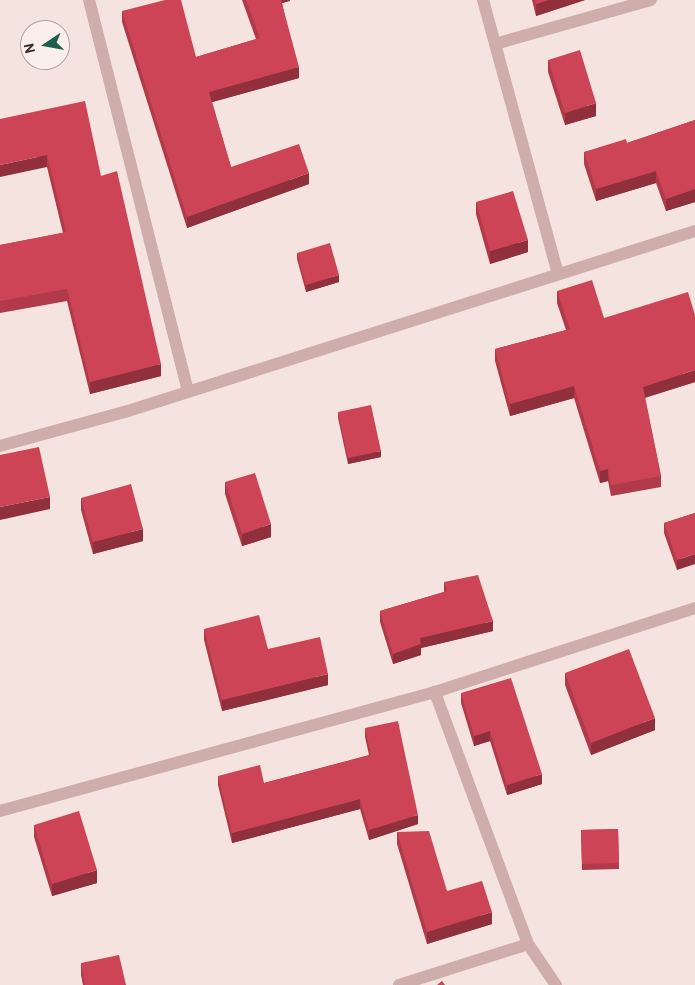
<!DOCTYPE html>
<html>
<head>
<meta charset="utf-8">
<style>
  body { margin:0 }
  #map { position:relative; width:695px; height:985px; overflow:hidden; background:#f5e3df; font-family:Overpass,sans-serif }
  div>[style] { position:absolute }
  .minor>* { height:12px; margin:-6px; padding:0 6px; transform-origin:6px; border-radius:6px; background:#ceadaa }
  .wall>* { inset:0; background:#b03a4a }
  .shaded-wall>* { inset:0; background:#90303c }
  .building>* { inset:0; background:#cd4456 }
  span { translate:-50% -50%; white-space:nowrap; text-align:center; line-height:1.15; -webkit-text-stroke:5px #fbefec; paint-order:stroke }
  .north { position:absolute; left:20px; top:20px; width:50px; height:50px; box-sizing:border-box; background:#fbefec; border:1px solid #aea09f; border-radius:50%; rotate:258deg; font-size:14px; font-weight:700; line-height:20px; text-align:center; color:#3b2a2b }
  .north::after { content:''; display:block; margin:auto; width:18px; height:22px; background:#1c604b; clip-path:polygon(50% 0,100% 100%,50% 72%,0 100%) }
</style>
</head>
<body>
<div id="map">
  <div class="minor">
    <div style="left:89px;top:0;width:403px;rotate:75.8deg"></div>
    <div style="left:483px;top:0;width:284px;rotate:74.7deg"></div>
    <div style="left:495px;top:44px;width:162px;rotate:-15.8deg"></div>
    <div style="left:0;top:446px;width:133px;rotate:-15.3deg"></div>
    <div style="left:128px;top:411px;width:595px;rotate:-17.61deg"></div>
    <div style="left:0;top:811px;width:451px;rotate:-15.3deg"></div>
    <div style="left:435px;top:692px;width:273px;rotate:-17.9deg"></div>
    <div style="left:528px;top:944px;width:50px;rotate:55.7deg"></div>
    <div style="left:399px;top:985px;width:135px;rotate:-17.6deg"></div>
    <div style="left:528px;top:944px;width:269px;rotate:-110.3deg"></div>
  </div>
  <div class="wall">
    <div style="clip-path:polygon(242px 0,290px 0,282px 3px,299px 78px,212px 102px,231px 167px,309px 184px,187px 228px,122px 22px,122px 11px,196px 57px,256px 39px)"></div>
    <div style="clip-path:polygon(532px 0,585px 0,536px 16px)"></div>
    <div style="clip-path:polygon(548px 60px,596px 116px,565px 125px,548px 72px)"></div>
    <div style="clip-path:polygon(0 119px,101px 176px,161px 376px,90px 394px,67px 301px,0 313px,0 245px,63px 233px,47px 167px)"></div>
    <div style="clip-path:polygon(695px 120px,695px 202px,666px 211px,656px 183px,596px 201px,584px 164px,584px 152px,627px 143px)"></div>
    <div style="clip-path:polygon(476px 202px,528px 252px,490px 264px,476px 214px)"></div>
    <div style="clip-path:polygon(297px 253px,339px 282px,306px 292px,297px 259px)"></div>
    <div style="clip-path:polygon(557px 291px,604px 318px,695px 382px,645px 398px,661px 476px,661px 487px,611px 496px,608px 481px,600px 483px,574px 398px,510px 416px,495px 361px,495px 349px,566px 330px,557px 303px)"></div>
    <div style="clip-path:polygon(338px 412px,381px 457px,348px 464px,338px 418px)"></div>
    <div style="clip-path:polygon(225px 482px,271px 537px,242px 546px,225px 494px)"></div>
    <div style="clip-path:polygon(81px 498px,143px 541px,93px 554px,81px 510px)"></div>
    <div style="clip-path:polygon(695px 513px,677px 570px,664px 533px,664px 523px)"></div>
    <div style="clip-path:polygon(444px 582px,493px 631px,421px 648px,421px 655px,393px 664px,380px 622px,380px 611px,444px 592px)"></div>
    <div style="clip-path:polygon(204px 629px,268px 649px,328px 685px,222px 711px,204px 640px)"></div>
    <div style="clip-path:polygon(565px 673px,655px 730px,591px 755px,565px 685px)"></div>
    <div style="clip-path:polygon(461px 693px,542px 784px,507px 795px,490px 741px,474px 746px,461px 703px)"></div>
    <div style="clip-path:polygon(365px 728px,418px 824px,369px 840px,360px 809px,232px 843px,218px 785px,218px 776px,264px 783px,369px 755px,365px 737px)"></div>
    <div style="clip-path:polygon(34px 825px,97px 883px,52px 896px,34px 837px)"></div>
    <div style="clip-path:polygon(618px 829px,619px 869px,582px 870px,581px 830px)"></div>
    <div style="clip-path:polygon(397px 832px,447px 891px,492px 924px,427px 944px,397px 844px)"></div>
    <div style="clip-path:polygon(81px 963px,126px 985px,83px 985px,81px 975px)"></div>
  </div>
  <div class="shaded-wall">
    <div style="clip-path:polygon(279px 0,290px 0,290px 1px,279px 4px)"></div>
    <div style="clip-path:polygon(549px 0,585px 0,536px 16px,536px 4px)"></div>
    <div style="clip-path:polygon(299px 67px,299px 78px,209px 103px,209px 92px)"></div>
    <div style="clip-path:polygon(596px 103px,596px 116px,565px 125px,565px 113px)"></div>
    <div style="clip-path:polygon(47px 155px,47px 167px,0 177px,0 165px)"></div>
    <div style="clip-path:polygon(656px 171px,656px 183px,596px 201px,596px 189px)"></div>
    <div style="clip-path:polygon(309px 173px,309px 184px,187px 228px,187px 217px)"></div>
    <div style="clip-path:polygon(695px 189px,695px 202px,666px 211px,666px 199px)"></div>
    <div style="clip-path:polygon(528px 240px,528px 252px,490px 264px,490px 251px)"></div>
    <div style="clip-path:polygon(339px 275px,339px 282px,306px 292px,306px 285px)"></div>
    <div style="clip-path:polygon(161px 364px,161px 376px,90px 394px,90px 382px)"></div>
    <div style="clip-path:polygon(695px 370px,695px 382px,643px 398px,643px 387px)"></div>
    <div style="clip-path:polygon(574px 386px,574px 398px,510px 416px,510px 404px)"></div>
    <div style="clip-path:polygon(381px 451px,381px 457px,348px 464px,348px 458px)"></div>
    <div style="clip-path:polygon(608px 469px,608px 481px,600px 483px,600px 471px)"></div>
    <div style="clip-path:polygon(50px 497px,50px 509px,0 520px,0 507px)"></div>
    <div style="clip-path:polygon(271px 524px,271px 537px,242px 546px,242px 534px)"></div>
    <div style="clip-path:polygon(143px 529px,143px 541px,93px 554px,93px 542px)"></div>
    <div style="clip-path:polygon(695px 554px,695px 564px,677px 570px,677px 560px)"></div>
    <div style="clip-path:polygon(493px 621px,493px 631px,421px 648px,421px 655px,393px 664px,393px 654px,420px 638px)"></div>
    <div style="clip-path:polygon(328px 674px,328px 685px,222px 711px,222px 700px)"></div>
    <div style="clip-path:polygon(655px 718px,655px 730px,591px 755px,591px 743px)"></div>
    <div style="clip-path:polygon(490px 731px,490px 741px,474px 746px,474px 736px)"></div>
    <div style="clip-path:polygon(542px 774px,542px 784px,507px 795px,507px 785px)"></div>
    <div style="clip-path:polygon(360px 799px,360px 809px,232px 843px,232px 833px)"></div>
    <div style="clip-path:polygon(418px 815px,418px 824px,369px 840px,369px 830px)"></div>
    <div style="clip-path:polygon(97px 870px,97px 883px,52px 896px,52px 884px)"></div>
    <div style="clip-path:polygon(492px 912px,492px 924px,427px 944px,427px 932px)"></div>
  </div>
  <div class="building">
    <div style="clip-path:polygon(165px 0,181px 0,196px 57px,260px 38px,246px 0,281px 0,299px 67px,209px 92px,231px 167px,299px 144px,309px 173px,187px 217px,122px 11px)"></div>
    <div style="clip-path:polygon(535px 0,549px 0,536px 4px)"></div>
    <div style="clip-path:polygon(580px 50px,596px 103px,565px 113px,548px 60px)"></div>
    <div style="clip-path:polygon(85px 101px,101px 176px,117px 171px,161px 364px,90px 382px,67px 289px,0 301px,0 245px,66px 232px,47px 155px,0 165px,0 118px,0 119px)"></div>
    <div style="clip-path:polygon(695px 120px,695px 189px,666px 199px,656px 171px,596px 189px,584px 152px,626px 139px,627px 143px)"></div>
    <div style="clip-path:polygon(513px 191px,528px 240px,490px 251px,476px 202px)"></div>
    <div style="clip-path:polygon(330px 243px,339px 275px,306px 285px,297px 253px)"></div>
    <div style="clip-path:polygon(592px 280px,604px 318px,688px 292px,695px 315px,695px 370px,643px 387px,661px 476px,611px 485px,608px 469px,600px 471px,574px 386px,510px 404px,495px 349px,570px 329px,557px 291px)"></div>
    <div style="clip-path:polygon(371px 405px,381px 451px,348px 458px,338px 412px)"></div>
    <div style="clip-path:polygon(39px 447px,50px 497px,0 507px,0 455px)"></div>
    <div style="clip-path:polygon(255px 473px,271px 524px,242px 534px,225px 482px)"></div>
    <div style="clip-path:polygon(131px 484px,143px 529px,93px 542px,81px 498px)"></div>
    <div style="clip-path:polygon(695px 513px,695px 554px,677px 560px,664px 523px)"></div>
    <div style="clip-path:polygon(478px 575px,493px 621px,420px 638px,421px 644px,393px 654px,380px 611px,447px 591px,444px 582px)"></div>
    <div style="clip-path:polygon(259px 615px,268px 649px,320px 637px,328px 674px,222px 700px,204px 629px)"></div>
    <div style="clip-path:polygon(629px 649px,655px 718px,591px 743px,565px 673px)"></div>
    <div style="clip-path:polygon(511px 678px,542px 774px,507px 785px,490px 731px,474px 736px,461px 693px)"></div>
    <div style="clip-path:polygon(398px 721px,418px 815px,369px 830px,360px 799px,232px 833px,218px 776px,260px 765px,264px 783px,371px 755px,365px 728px)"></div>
    <div style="clip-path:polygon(79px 811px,97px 870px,52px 884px,34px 825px)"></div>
    <div style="clip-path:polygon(618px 829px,619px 863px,582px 864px,581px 830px)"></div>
    <div style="clip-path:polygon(429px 831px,447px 891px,482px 881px,492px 912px,427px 932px,397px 832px)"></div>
    <div style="clip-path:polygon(119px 955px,126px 985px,85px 985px,81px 963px)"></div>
    <div style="clip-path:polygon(442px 981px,445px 985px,437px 985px)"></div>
  </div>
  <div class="north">N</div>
</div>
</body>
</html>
